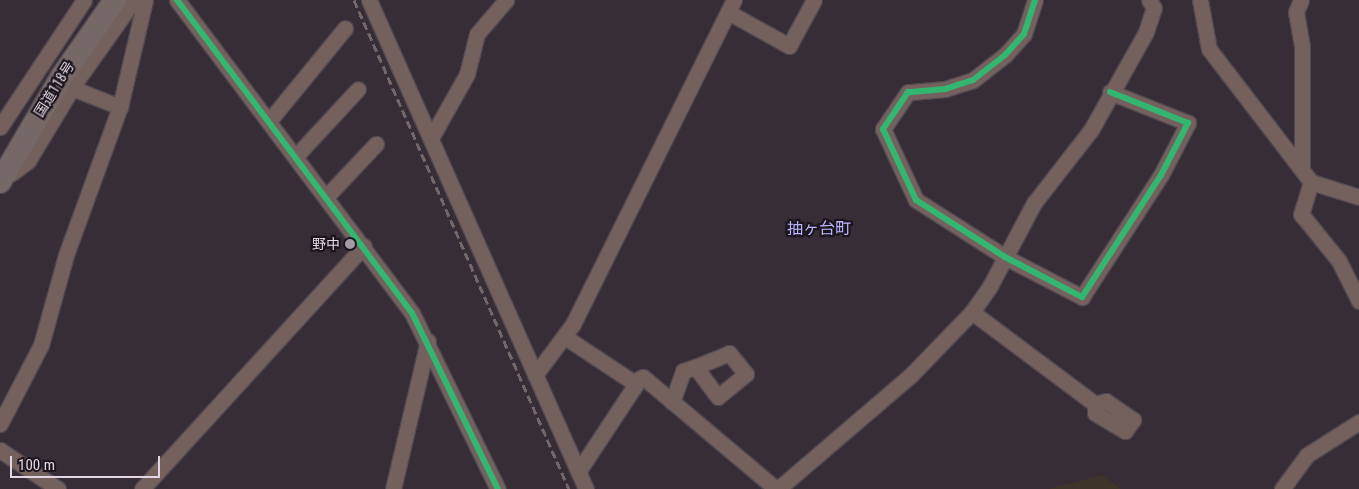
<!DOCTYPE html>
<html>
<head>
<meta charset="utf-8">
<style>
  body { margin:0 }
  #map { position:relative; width:1359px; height:489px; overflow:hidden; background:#362d37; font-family:"Roboto Condensed","Noto Sans JP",sans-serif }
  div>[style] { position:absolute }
  .education>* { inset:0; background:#3d3527 }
  .roads { filter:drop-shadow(1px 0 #514952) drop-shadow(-1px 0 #514952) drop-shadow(0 1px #514952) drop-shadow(0 -1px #514952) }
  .minor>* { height:15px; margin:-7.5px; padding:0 7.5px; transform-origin:7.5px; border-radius:7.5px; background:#74615e }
  .highway>* { height:22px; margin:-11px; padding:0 11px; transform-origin:11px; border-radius:11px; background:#776868 }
  .rail>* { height:3px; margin-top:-1.5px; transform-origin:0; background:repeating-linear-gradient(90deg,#726669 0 8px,transparent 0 12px) }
  .cycleway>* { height:6px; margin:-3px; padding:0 3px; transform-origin:3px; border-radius:3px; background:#33b770 }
  .dots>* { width:14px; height:14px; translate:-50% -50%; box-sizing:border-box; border:2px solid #1c151d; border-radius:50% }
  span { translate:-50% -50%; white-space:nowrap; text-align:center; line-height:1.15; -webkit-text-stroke:4.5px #1c151d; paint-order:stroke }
  .street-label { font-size:14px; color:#e1d6e2 }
  .poi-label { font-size:14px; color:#e1d6e2 }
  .right { translate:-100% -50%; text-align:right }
  .quarter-label { font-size:16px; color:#bab6fe }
  .scale { position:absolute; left:10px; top:456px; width:150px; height:22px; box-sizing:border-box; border:2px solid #e1d6e2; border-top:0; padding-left:6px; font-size:15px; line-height:18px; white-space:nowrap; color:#e1d6e2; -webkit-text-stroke:4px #1c151d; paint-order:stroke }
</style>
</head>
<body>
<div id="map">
  <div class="education">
    <div style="clip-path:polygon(1102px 475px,1121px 489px,1048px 489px)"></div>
  </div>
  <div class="roads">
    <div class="minor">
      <div style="left:177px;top:0;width:391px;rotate:53.1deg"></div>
      <div style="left:412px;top:313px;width:196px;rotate:64deg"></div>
      <div style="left:369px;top:0;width:535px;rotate:66.07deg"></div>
      <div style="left:1035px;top:0;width:36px;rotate:108deg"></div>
      <div style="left:1024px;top:34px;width:28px;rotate:132deg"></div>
      <div style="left:1005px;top:55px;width:41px;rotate:142deg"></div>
      <div style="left:973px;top:80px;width:29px;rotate:162deg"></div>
      <div style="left:945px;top:89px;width:37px;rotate:175deg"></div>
      <div style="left:908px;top:92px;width:45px;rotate:124deg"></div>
      <div style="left:883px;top:129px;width:78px;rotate:65.1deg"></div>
      <div style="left:916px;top:200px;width:106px;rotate:32.6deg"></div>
      <div style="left:1005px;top:257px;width:87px;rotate:27.5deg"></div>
      <div style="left:1082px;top:297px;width:145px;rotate:-57.1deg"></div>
      <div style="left:1161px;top:175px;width:59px;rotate:-62.6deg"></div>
      <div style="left:1188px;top:123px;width:84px;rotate:-158.3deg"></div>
      <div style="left:1200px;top:0;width:50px;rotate:79.6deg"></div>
      <div style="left:1209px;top:49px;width:168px;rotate:52.5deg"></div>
      <div style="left:1311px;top:182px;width:50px;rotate:17.4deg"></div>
      <div style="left:1301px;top:0;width:13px;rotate:113deg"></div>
      <div style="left:1296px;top:12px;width:35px;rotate:80deg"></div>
      <div style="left:1302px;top:46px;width:123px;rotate:90deg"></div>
      <div style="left:728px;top:12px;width:70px;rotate:29.1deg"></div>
      <div style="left:789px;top:46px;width:52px;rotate:-61.5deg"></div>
      <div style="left:72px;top:88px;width:52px;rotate:21.6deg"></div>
      <div style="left:269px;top:121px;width:120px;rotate:-50.7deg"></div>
      <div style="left:0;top:127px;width:152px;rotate:-56.5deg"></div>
      <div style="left:431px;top:138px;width:73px;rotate:-60.6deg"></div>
      <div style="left:467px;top:74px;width:41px;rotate:-76deg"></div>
      <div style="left:477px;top:34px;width:45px;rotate:-49.5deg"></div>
      <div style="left:296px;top:156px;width:91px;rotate:-47.2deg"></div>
      <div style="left:6px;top:171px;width:6px;rotate:18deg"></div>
      <div style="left:12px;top:173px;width:20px;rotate:-37deg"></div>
      <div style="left:28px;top:161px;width:91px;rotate:-58.9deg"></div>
      <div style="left:75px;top:83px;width:102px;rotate:-54.6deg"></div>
      <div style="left:1311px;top:182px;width:34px;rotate:107deg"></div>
      <div style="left:1301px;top:214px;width:60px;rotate:51deg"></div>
      <div style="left:1339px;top:261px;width:45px;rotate:63.4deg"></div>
      <div style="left:326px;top:197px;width:73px;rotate:-46.7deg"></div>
      <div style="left:972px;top:312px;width:154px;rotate:36.8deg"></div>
      <div style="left:1095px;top:404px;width:9px;rotate:90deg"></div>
      <div style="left:1095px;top:413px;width:35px;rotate:31deg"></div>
      <div style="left:1125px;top:431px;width:14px;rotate:-54deg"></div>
      <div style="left:1133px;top:420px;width:33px;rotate:-145deg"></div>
      <div style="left:1106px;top:401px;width:11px;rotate:165deg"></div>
      <div style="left:565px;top:337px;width:85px;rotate:33.5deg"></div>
      <div style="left:636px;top:384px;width:105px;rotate:123.4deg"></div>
      <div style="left:535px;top:375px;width:64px;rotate:-53.3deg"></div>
      <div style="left:573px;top:324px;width:362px;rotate:-63.6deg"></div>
      <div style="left:633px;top:382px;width:11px;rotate:-27deg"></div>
      <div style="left:643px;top:377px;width:174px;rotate:40.1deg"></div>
      <div style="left:672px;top:402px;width:33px;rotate:-70deg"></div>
      <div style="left:683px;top:371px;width:13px;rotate:-18deg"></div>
      <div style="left:695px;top:367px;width:37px;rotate:-22deg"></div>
      <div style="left:729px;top:353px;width:27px;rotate:51deg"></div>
      <div style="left:746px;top:374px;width:36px;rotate:141deg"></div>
      <div style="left:718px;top:397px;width:38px;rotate:-127deg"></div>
      <div style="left:0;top:424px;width:89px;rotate:-62.6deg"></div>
      <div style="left:41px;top:345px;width:93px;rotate:-74.5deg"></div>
      <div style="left:66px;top:255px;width:158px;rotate:-70deg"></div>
      <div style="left:120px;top:107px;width:110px;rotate:-76.8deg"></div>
      <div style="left:0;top:450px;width:70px;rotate:33.9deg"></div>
      <div style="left:142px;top:489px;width:329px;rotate:-47.6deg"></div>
      <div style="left:393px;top:489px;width:152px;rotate:-76.7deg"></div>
      <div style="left:778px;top:489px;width:174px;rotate:-40.6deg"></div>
      <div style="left:910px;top:376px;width:89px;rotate:-45.9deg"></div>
      <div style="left:972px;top:312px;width:32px;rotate:-55deg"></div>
      <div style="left:990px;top:286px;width:94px;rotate:-62.1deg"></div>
      <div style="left:1034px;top:203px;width:93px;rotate:-52deg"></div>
      <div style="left:1091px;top:130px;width:112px;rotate:-60.7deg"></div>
      <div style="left:1146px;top:32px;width:25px;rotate:-72deg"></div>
      <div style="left:1154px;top:8px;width:9px;rotate:-122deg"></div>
      <div style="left:1282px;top:489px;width:42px;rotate:-53.7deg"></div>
      <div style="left:1307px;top:455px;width:62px;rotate:-32.4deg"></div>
    </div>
    <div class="highway">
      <div style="left:0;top:182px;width:123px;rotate:-59.7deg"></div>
      <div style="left:62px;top:76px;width:93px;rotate:-55.1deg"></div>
    </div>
  </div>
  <div class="rail">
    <div style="left:354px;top:0;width:534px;rotate:66.27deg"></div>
  </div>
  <div class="cycleway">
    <div style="left:177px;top:0;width:391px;rotate:53.1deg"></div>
    <div style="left:412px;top:313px;width:196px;rotate:64deg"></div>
    <div style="left:1035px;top:0;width:36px;rotate:108deg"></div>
    <div style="left:1024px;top:34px;width:28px;rotate:132deg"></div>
    <div style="left:1005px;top:55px;width:41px;rotate:142deg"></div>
    <div style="left:973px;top:80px;width:29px;rotate:162deg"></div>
    <div style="left:945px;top:89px;width:37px;rotate:175deg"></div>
    <div style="left:908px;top:92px;width:45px;rotate:124deg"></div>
    <div style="left:883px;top:129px;width:78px;rotate:65.1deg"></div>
    <div style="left:916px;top:200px;width:106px;rotate:32.6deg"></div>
    <div style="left:1005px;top:257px;width:87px;rotate:27.5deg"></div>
    <div style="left:1082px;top:297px;width:145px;rotate:-57.1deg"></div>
    <div style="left:1161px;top:175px;width:59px;rotate:-62.6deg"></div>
    <div style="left:1188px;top:123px;width:84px;rotate:-158.3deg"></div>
  </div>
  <div class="dots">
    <div style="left:350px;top:244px;background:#a59ba6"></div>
  </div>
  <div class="street-label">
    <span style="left:54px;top:89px;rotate:-58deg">国道118号</span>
  </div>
  <div class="poi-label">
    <span class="right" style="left:340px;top:244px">野中</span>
  </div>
  <div class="quarter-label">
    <span style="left:819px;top:229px">抽ヶ台町</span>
  </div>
  <div class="scale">100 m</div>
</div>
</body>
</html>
